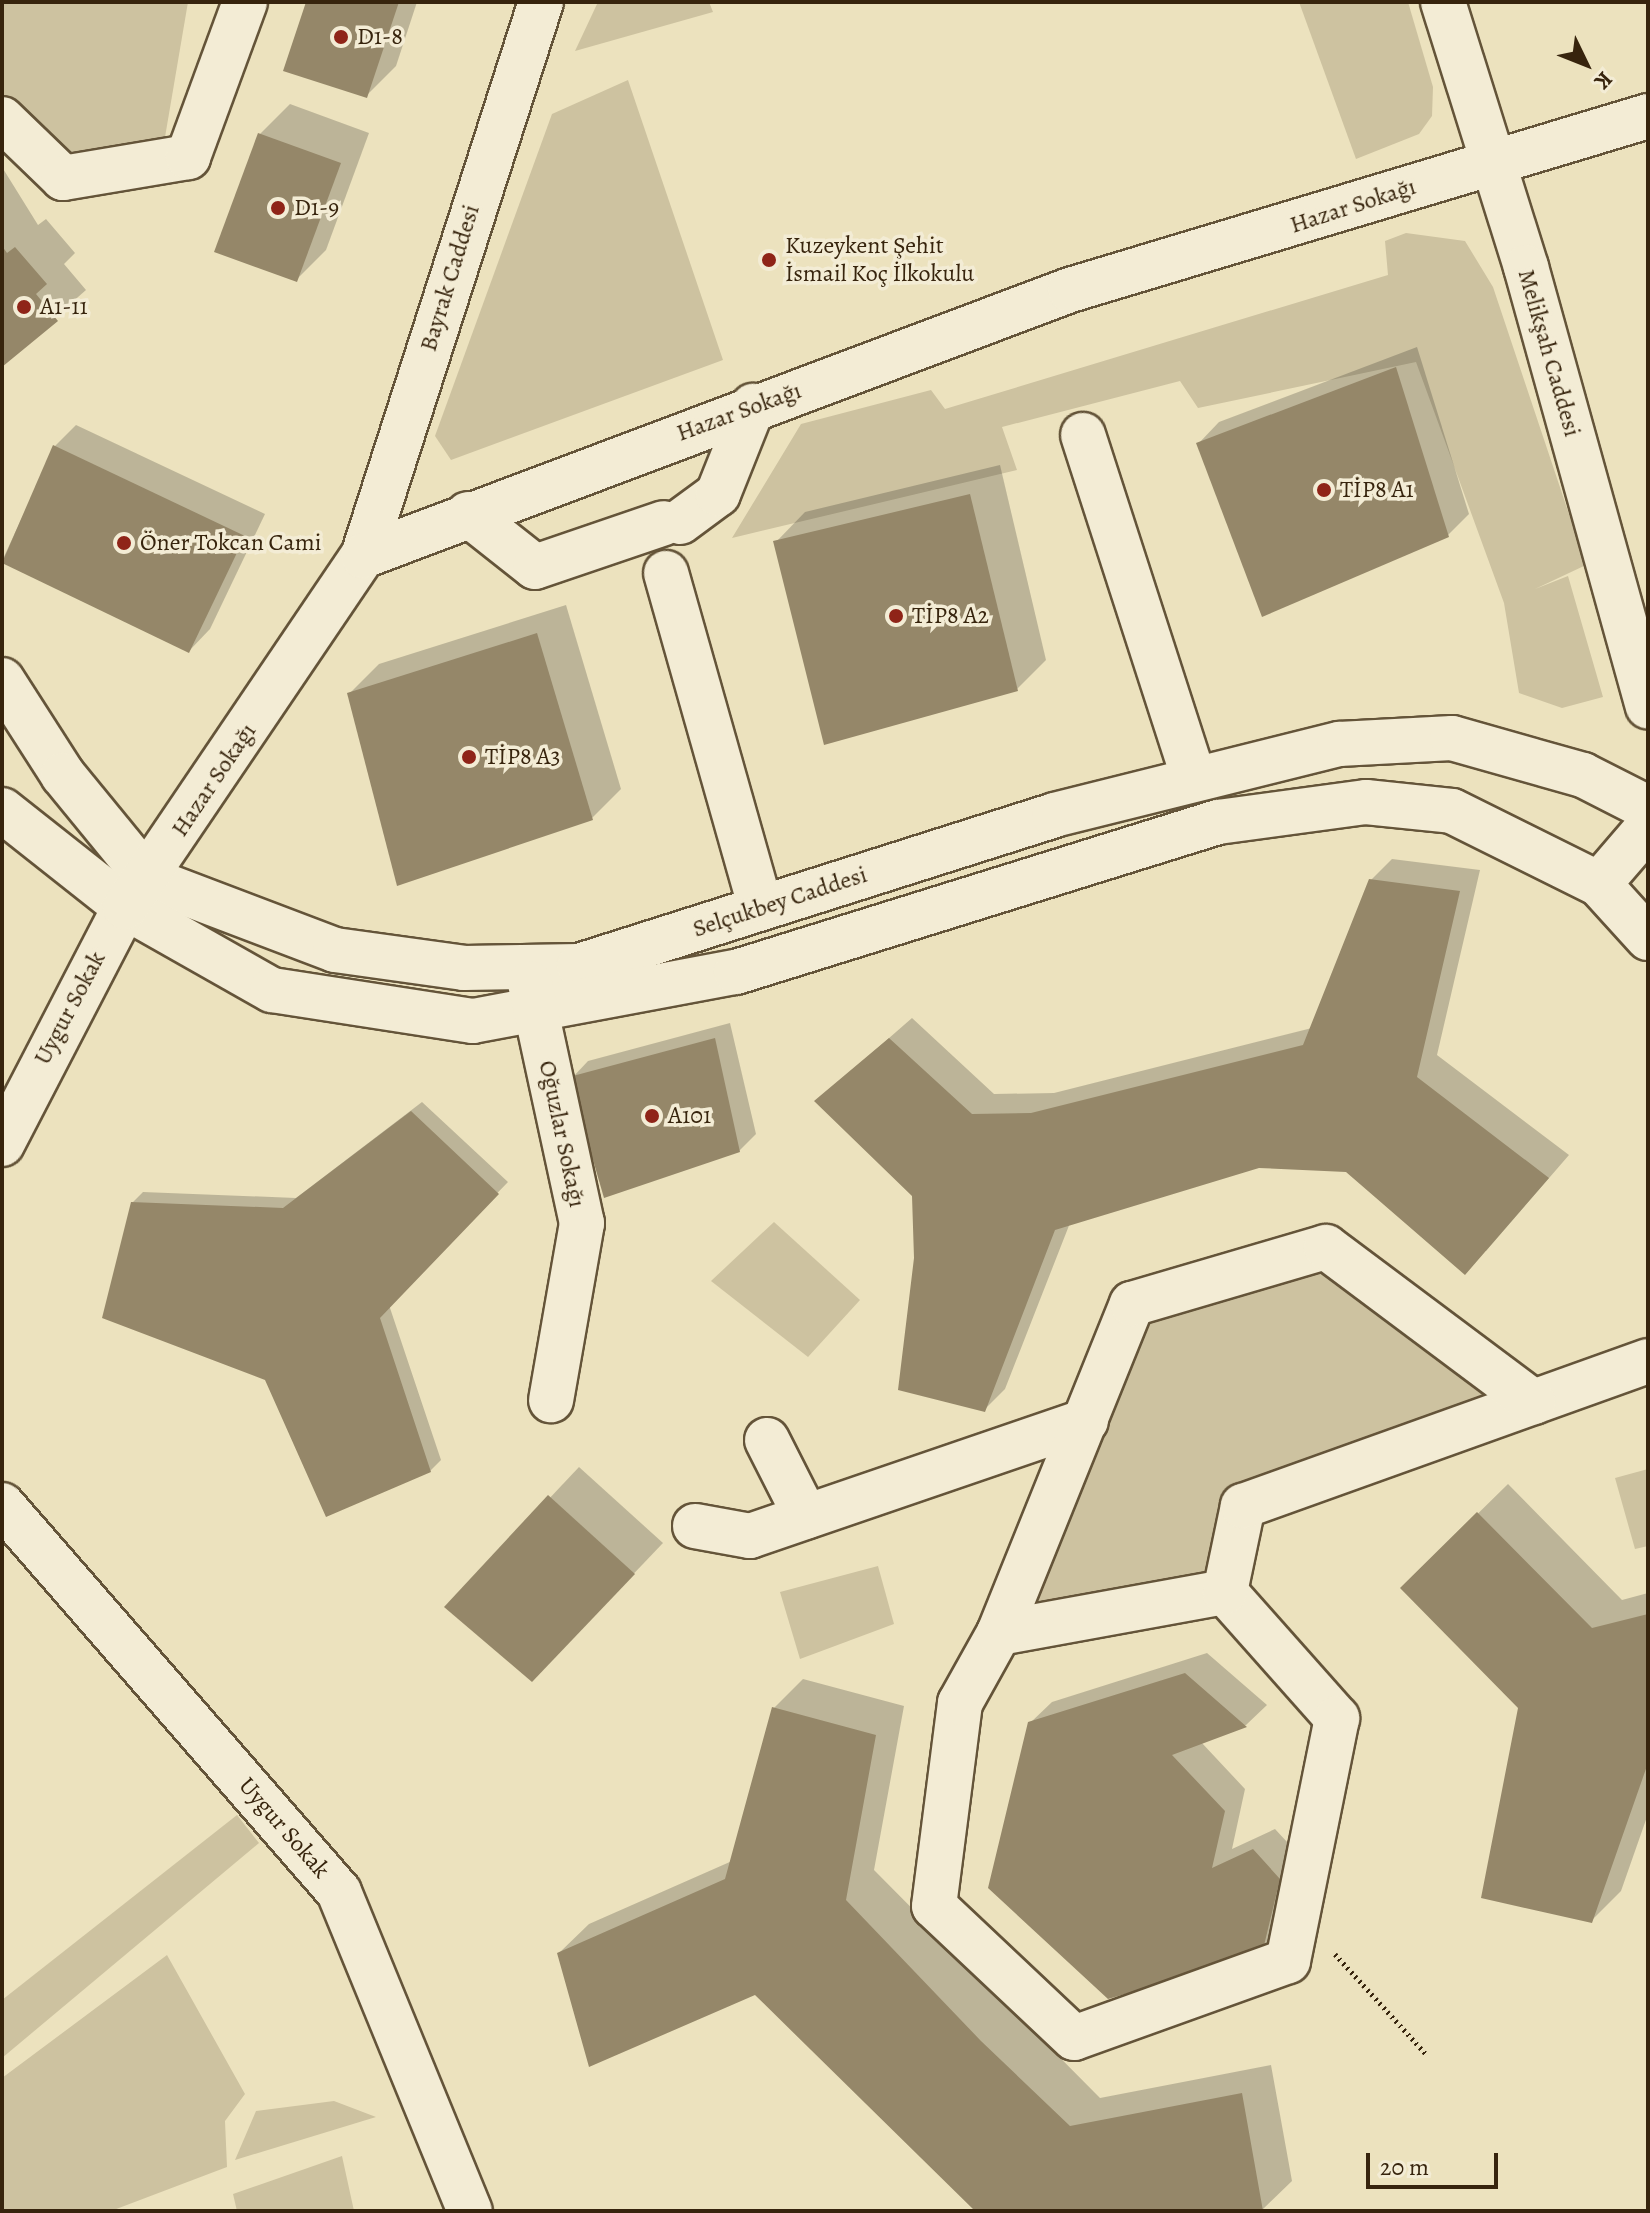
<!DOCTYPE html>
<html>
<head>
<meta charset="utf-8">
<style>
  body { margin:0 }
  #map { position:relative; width:1650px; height:2213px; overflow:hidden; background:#ece2be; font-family:Alegreya,serif }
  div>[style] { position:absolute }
  .green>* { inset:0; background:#cdc2a0 }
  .shadow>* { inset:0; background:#0003 }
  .building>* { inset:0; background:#958769 }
  .path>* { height:5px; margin-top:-2.5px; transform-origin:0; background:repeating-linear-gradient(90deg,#37240d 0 2px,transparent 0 6px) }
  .roads { filter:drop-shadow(2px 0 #645439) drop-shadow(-2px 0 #645439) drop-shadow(0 2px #645439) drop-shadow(0 -2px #645439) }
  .minor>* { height:44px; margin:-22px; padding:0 22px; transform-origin:22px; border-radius:22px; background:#f3ecd5 }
  .dots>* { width:22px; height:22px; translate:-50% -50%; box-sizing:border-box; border:4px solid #f3ecd5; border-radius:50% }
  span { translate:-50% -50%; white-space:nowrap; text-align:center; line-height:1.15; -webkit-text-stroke:7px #f3ecd5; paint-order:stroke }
  .poi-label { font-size:24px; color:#37240d }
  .left { translate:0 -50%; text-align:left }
  .street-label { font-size:24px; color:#37240d }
  .frame { position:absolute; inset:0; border:4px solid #37240d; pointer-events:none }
  .north { position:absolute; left:1546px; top:24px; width:80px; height:80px; -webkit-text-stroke:6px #f3ecd5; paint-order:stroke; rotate:133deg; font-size:22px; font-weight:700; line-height:32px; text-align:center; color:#37240d }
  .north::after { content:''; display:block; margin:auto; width:28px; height:36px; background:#37240d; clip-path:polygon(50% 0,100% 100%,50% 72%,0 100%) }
  .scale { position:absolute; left:1366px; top:2153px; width:132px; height:36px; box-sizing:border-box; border:4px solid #37240d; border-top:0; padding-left:10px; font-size:24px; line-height:28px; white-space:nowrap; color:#37240d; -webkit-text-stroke:6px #f3ecd5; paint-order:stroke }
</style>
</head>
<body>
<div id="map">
  <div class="green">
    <div style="clip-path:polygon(2px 2px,188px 2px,164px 143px,63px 178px,2px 119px)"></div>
    <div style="clip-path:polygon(598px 2px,709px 2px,713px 12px,575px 51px)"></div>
    <div style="clip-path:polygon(1299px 2px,1408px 2px,1433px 87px,1432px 116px,1419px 134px,1356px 159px)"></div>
    <div style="clip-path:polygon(628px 80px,723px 360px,451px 460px,435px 436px,552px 114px)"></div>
    <div style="clip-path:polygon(1406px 233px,1465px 241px,1493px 287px,1586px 565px,1535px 589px,1568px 576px,1603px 697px,1562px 708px,1519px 693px,1504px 603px,1416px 362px,1198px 408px,1180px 381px,1002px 427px,1017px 470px,732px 538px,801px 424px,931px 390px,945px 409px,1388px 275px,1385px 241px)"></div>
    <div style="clip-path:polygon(774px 1222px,860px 1300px,808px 1357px,711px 1281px)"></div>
    <div style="clip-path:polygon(1326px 1247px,1533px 1402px,1243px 1506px,1225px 1592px,999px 1633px,1132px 1304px)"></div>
    <div style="clip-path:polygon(1648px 1469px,1648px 1546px,1635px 1549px,1615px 1478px)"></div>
    <div style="clip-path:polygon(878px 1566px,894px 1624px,800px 1659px,780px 1592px)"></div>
    <div style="clip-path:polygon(237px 1815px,259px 1843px,2px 2058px,2px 2000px)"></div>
    <div style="clip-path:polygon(167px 1955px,245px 2094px,225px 2121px,227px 2167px,111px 2211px,2px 2211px,2px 2078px)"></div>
    <div style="clip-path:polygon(334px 2101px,376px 2117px,235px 2160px,256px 2111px)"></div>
    <div style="clip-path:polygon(342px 2156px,354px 2211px,237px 2211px,233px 2194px)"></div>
  </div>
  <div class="shadow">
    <div style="clip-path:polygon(308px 2px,417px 2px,396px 66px,366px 96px)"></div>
    <div style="clip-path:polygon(290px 104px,369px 133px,326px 250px,296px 280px,260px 134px)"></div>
    <div style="clip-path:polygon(2px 167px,38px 225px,46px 219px,75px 253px,64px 264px,86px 290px,2px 364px)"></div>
    <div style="clip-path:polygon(1417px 347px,1469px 514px,1448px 535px,1198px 444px,1219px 422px)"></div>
    <div style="clip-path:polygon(76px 425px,265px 514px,210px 629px,189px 651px,2px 561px,55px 446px)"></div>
    <div style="clip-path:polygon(1000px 465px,1046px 660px,1017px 689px,776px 542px,805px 512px)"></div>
    <div style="clip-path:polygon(566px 605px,621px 789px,592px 818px,349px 694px,379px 664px)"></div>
    <div style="clip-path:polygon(1392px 859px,1480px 870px,1437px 1055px,1569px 1155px,1486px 1251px,1347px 1170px,1259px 1166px,1070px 1223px,1005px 1389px,984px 1410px,916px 1258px,914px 1195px,817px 1101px,912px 1018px,994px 1094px,1054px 1093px,1312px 1028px,1371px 880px)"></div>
    <div style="clip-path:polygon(730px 1023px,756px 1134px,739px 1151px,572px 1078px,588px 1061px)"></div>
    <div style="clip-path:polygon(422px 1102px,508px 1182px,389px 1305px,441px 1460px,430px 1471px,132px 1203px,143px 1192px,296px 1198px)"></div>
    <div style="clip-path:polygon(579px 1467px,663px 1543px,561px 1650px,447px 1607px)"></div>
    <div style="clip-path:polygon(1508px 1484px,1622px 1600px,1648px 1593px,1648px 1814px,1621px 1891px,1591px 1921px,1520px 1707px,1402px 1588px)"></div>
    <div style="clip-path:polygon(1207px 1653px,1267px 1705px,1246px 1725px,1201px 1742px,1245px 1789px,1232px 1849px,1275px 1829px,1301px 1857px,1283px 1931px,1261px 1953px,1030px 1723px,1052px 1702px)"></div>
    <div style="clip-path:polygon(803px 1679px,904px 1706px,874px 1870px,1100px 2098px,1271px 2065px,1292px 2181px,1262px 2210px,978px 2211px,755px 1993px,559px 1953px,589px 1924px,732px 1861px,774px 1708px)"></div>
  </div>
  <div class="building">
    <div style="clip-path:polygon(306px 2px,399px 2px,367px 98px,283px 71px)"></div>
    <div style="clip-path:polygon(258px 133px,341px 163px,297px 282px,214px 252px)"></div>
    <div style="clip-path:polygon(2px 246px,7px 253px,15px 247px,47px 284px,36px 294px,58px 321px,2px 367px)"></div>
    <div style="clip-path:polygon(1396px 367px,1449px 537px,1262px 617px,1196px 443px)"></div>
    <div style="clip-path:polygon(53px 445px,245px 536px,189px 653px,2px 563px)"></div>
    <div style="clip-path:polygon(970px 494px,1018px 691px,824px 745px,773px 541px)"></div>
    <div style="clip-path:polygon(537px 633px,593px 820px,397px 886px,347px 693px)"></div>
    <div style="clip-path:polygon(1369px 879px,1460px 891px,1417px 1077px,1549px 1178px,1465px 1275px,1346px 1172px,1259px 1168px,1055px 1230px,985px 1412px,898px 1390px,914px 1258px,912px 1196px,814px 1101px,889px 1038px,972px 1114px,1031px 1113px,1303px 1045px)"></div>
    <div style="clip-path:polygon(715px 1038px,740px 1152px,604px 1198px,569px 1077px)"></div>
    <div style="clip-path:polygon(411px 1111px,499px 1194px,380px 1318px,431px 1472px,326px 1517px,265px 1380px,102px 1318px,131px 1202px,283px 1208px)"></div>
    <div style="clip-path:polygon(548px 1495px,635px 1574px,532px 1682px,444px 1607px)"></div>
    <div style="clip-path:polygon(1477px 1512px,1592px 1628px,1648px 1614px,1648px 1763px,1592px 1923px,1481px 1898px,1518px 1708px,1400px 1588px)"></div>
    <div style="clip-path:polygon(1185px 1673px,1247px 1727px,1172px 1755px,1225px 1811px,1212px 1868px,1253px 1849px,1280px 1879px,1262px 1954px,1108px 1999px,988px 1888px,1028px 1722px)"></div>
    <div style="clip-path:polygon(772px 1707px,876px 1735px,846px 1900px,981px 2041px,1070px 2126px,1242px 2093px,1263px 2211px,975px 2211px,755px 1995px,589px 2067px,557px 1953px,725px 1879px)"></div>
  </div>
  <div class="path">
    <div style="left:1335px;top:1954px;width:135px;rotate:47.7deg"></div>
  </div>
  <div class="roads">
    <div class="minor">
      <div style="left:1443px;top:2px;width:278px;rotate:72.6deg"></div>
      <div style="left:1526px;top:267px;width:456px;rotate:74.5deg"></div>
      <div style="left:2px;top:119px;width:85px;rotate:44deg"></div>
      <div style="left:63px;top:178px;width:127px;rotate:-9.5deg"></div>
      <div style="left:188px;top:157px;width:165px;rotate:-69.8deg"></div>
      <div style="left:1083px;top:435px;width:361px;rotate:72.1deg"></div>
      <div style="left:468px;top:514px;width:85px;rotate:38.3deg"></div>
      <div style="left:535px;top:567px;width:136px;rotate:-18.8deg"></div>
      <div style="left:680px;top:522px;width:47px;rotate:-36.4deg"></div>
      <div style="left:718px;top:494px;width:95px;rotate:-68.3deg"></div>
      <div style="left:363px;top:556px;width:582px;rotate:-72.19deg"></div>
      <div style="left:666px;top:573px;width:348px;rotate:74.2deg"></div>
      <div style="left:2px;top:680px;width:113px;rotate:57.3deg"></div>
      <div style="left:63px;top:775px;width:134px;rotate:50.7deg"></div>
      <div style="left:148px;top:879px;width:200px;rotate:20.8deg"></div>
      <div style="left:335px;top:950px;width:130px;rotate:7.9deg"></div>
      <div style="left:464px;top:968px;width:115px;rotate:-1deg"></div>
      <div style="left:579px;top:966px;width:498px;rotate:-17.6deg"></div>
      <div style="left:1054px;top:815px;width:294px;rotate:-14deg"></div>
      <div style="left:1339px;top:744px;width:113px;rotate:-3deg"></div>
      <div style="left:1452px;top:738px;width:136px;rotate:15.8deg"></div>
      <div style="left:1583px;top:775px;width:73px;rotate:26.9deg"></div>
      <div style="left:2px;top:810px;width:157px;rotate:38.3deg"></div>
      <div style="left:125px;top:907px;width:169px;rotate:29.5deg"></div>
      <div style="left:272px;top:990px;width:203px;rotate:8.8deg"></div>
      <div style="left:473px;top:1021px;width:268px;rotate:-10.6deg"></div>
      <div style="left:736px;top:972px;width:505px;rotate:-17.29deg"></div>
      <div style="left:1218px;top:822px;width:149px;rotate:-7.7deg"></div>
      <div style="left:1366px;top:802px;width:86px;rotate:6deg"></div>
      <div style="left:1452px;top:811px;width:164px;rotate:26.4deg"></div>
      <div style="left:1599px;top:884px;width:73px;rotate:47.8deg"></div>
      <div style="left:1599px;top:884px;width:75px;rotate:-49.3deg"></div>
      <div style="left:530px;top:983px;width:246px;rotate:77.8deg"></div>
      <div style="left:582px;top:1223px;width:180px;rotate:99.9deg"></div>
      <div style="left:2px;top:1144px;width:267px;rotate:-62.6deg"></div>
      <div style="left:125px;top:907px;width:424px;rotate:-55.9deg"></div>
      <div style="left:363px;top:556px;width:755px;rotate:-20.62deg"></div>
      <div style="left:1070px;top:290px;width:604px;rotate:-16.75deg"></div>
      <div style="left:767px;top:1440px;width:86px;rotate:63.1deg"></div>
      <div style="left:2px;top:1505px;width:513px;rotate:48.95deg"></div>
      <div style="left:339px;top:1892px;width:345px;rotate:67.7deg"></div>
      <div style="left:695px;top:1526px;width:56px;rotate:10.3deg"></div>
      <div style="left:750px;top:1536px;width:355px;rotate:-18.9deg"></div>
      <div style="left:1225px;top:1592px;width:169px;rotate:48.4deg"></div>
      <div style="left:1337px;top:1718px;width:248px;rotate:101.4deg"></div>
      <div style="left:1288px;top:1961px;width:227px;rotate:160.2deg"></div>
      <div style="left:1074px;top:2038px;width:192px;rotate:-136.7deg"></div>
      <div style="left:934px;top:1906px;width:205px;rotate:-82.7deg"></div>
      <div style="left:960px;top:1703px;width:80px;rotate:-60.9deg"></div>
      <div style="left:999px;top:1633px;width:230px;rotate:-10.3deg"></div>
      <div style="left:1225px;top:1592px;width:88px;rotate:-78.2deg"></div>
      <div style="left:1243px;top:1506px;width:430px;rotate:-19.7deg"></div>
      <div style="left:999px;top:1633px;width:355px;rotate:-68deg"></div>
      <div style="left:1132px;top:1304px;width:202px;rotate:-16.4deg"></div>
      <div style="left:1326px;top:1247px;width:259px;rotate:36.8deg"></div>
    </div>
  </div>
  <div class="dots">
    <div style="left:341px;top:37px;background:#8f2418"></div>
    <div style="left:278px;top:208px;background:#8f2418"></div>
    <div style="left:769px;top:260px;background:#8f2418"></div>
    <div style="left:24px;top:307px;background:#8f2418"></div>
    <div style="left:1324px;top:490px;background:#8f2418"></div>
    <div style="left:124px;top:543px;background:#8f2418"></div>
    <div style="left:896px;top:616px;background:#8f2418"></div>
    <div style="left:469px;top:757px;background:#8f2418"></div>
    <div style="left:652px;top:1116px;background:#8f2418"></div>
  </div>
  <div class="poi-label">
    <span class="left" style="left:357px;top:37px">D1-8</span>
    <span class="left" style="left:294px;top:208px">D1-9</span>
    <span class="left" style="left:785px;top:260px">Kuzeykent Şehit<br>İsmail Koç İlkokulu</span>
    <span class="left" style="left:40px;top:307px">A1-11</span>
    <span class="left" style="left:1340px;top:490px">TİP8 A1</span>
    <span class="left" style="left:140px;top:543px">Öner Tokcan Cami</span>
    <span class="left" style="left:912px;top:616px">TİP8 A2</span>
    <span class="left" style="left:485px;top:757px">TİP8 A3</span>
    <span class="left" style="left:668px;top:1116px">A101</span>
  </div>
  <div class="street-label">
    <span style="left:1353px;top:206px;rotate:-18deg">Hazar Sokağı</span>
    <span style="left:450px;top:278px;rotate:-73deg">Bayrak Caddesi</span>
    <span style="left:1549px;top:353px;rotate:74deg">Melikşah Caddesi</span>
    <span style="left:739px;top:412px;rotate:-20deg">Hazar Sokağı</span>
    <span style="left:214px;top:780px;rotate:-56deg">Hazar Sokağı</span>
    <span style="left:780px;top:902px;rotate:-18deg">Selçukbey Caddesi</span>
    <span style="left:70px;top:1008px;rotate:-62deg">Uygur Sokak</span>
    <span style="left:562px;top:1134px;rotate:78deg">Oğuzlar Sokağı</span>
    <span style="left:284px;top:1828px;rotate:49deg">Uygur Sokak</span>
  </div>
  <div class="frame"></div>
  <div class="north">K</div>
  <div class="scale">20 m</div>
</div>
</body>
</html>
